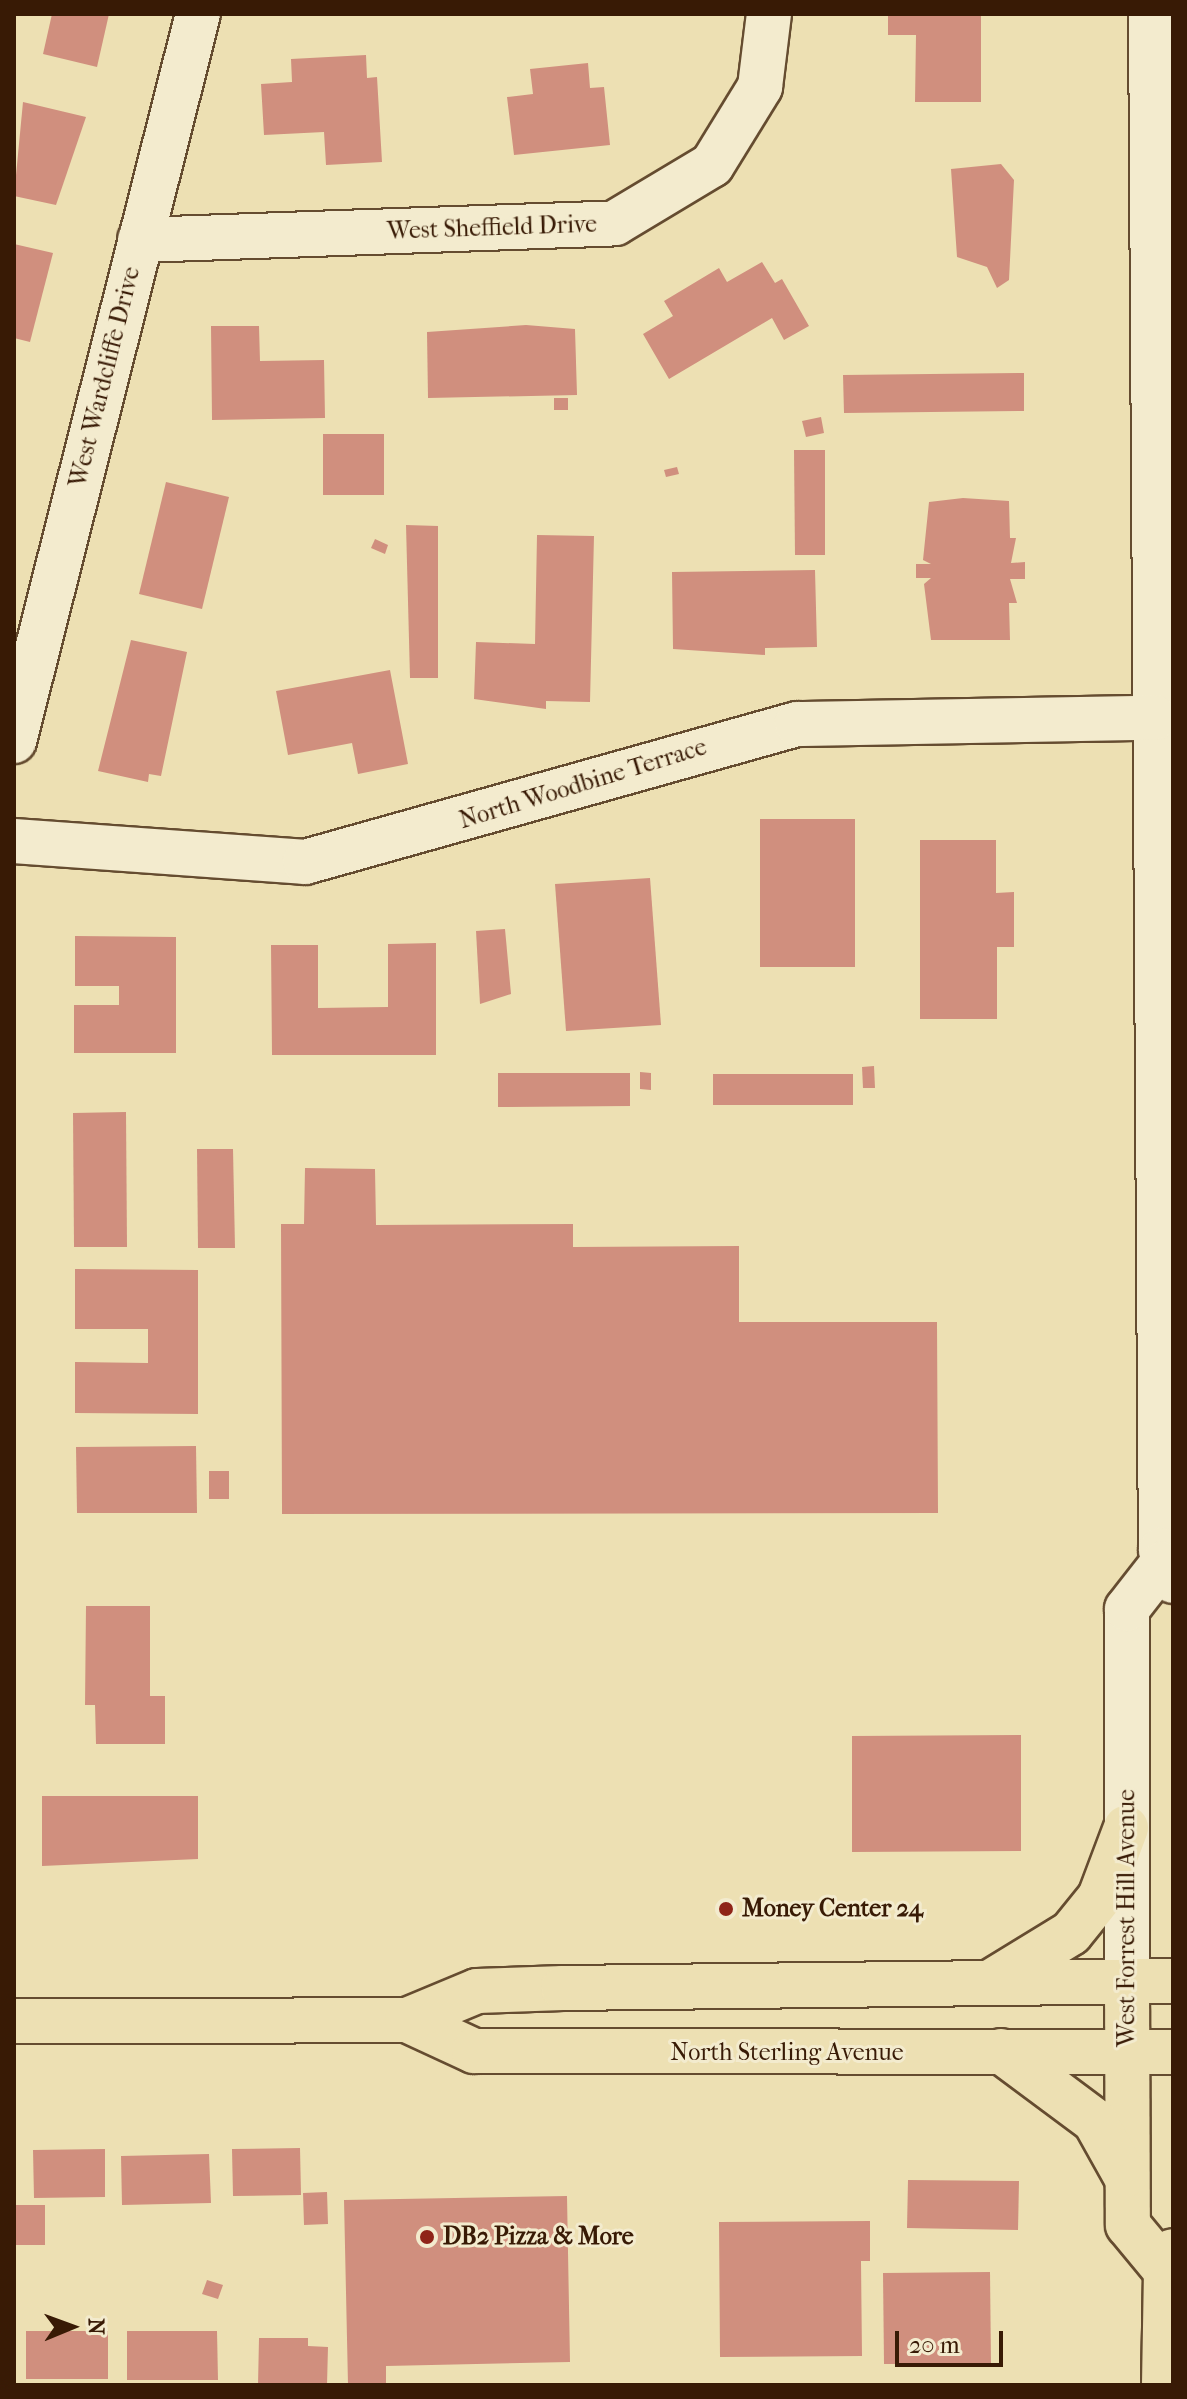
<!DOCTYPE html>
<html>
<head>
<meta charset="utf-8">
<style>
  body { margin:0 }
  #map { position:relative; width:1187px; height:2399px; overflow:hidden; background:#ede0b3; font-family:"IM FELL French Canon",serif }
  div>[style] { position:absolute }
  .building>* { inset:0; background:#d08f7e }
  .roads { filter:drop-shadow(2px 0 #654c30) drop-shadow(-2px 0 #654c30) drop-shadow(0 2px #654c30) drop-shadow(0 -2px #654c30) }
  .minor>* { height:44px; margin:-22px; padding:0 22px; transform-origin:22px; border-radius:22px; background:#f3ebce }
  .major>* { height:44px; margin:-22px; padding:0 22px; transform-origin:22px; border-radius:22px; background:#ede0b3 }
  .dots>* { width:22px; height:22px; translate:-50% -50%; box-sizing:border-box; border:4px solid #f3ebce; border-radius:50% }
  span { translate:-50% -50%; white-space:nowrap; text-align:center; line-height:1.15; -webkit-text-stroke:6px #f3ebce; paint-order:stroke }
  .street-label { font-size:24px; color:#381a05 }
  .poi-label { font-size:24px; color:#381a05; font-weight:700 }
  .left { translate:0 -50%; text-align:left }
  .frame { position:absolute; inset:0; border:16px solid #381a05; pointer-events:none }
  .north { position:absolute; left:32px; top:2287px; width:80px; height:80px; -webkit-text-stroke:6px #f3ebce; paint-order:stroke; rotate:89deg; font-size:22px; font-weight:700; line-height:32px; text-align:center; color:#381a05 }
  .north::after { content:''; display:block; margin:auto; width:28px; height:36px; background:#381a05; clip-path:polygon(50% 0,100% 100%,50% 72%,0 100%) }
  .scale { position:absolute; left:895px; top:2331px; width:108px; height:36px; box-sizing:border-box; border:4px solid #381a05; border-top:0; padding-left:10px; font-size:24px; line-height:28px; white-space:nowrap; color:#381a05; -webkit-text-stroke:6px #f3ebce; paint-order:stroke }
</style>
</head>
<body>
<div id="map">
  <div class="building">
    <div style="clip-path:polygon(52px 14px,109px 14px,97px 67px,43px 54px)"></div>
    <div style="clip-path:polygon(888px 14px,981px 14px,981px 102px,915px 102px,916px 35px,888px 35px)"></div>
    <div style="clip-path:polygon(366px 55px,367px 78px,377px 77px,382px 162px,326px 165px,324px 132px,264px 135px,261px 84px,292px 82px,291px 59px)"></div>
    <div style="clip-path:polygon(588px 63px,590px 88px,604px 87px,610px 145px,514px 155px,507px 97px,533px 94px,530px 69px)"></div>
    <div style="clip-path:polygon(23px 102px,86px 117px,56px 205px,14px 196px)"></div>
    <div style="clip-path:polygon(1001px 164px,1014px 180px,1009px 280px,997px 288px,987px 267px,957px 257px,951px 169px)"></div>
    <div style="clip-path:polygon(14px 244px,53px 253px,30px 342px,14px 338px)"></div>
    <div style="clip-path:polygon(762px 262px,775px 283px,782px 279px,809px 326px,784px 340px,772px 318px,669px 379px,643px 334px,673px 316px,664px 301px,719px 268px,727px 282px)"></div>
    <div style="clip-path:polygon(526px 325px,575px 329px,577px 395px,428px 398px,427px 332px)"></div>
    <div style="clip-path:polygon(211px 326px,259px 326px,260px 361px,324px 360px,325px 418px,212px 420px)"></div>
    <div style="clip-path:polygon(1024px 373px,1024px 411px,844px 413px,843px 375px)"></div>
    <div style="clip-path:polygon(554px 398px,568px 398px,568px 410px,554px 410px)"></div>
    <div style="clip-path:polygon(821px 417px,824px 433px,806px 437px,802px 421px)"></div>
    <div style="clip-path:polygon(323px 434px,384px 434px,384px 495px,323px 495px)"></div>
    <div style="clip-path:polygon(794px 450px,825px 450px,825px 555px,795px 555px)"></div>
    <div style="clip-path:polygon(677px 467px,679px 474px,666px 477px,664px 470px)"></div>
    <div style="clip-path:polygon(166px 482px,229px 497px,202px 609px,139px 594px)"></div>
    <div style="clip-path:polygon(963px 498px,1009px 501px,1010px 538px,1016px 538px,1011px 563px,1025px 562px,1025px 579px,1010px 579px,1017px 603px,1009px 603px,1010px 640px,931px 640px,924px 584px,931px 578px,916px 578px,916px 564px,931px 564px,923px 560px,929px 502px)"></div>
    <div style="clip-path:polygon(406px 525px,438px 526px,438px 678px,410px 678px)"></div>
    <div style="clip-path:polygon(537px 535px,594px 536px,590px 702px,546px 701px,546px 709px,474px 699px,476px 642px,535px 644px)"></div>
    <div style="clip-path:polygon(375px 539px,388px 545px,385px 554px,371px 548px)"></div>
    <div style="clip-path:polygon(815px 570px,817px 647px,765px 648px,765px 655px,673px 649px,672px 572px)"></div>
    <div style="clip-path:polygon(131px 640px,187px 652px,161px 776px,149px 774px,148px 782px,98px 771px)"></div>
    <div style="clip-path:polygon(390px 670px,408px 764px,358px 774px,352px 743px,288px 755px,276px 691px)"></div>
    <div style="clip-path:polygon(760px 819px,855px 819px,855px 967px,760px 967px)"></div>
    <div style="clip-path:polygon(920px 840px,996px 840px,996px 893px,1014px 892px,1014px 947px,997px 947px,997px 1019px,920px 1019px)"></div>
    <div style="clip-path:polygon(650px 878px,661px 1025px,566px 1031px,555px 884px)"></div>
    <div style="clip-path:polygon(505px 929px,511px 994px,480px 1004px,476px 931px)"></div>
    <div style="clip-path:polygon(75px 936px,176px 937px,176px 1053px,74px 1053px,74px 1005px,119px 1005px,119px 986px,75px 986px)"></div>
    <div style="clip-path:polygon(436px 943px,436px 1055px,272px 1055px,271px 945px,318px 945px,318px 1008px,388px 1007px,388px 944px)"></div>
    <div style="clip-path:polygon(874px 1066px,875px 1088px,863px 1088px,862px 1067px)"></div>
    <div style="clip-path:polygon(640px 1072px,651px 1073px,651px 1090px,640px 1089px)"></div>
    <div style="clip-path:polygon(498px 1073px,630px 1073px,630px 1106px,498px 1107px)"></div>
    <div style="clip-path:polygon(713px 1074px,853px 1074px,853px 1105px,713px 1105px)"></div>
    <div style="clip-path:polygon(126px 1112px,127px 1247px,74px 1247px,73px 1113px)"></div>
    <div style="clip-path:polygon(197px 1149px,233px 1149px,235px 1248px,198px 1248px)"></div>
    <div style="clip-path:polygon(305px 1168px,375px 1169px,376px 1225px,573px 1224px,573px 1247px,739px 1246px,739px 1322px,937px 1322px,938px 1513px,282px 1514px,281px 1224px,304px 1224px)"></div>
    <div style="clip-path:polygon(75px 1269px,198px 1270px,198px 1414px,75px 1413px,75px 1362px,148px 1363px,148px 1329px,75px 1329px)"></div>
    <div style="clip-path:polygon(196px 1446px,197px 1513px,77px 1513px,76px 1447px)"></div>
    <div style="clip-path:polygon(209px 1471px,229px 1471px,229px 1499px,209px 1499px)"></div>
    <div style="clip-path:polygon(86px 1606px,150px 1606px,150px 1696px,165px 1696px,165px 1744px,96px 1744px,95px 1705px,85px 1705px)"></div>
    <div style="clip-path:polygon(1021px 1735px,1021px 1851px,852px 1852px,852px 1736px)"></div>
    <div style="clip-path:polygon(42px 1796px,198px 1796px,198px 1859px,42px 1866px)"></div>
    <div style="clip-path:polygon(718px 1903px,734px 1903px,734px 1914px,718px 1914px)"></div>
    <div style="clip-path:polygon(300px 2148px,301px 2195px,233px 2196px,232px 2149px)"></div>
    <div style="clip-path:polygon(105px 2149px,105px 2197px,34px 2198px,33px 2150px)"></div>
    <div style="clip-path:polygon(209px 2154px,211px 2203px,122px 2205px,121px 2156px)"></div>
    <div style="clip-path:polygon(908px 2180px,1019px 2181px,1018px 2230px,907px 2228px)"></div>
    <div style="clip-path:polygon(327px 2192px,328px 2224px,304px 2225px,303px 2193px)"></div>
    <div style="clip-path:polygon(567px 2196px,570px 2362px,386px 2366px,386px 2385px,348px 2385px,344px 2200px)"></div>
    <div style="clip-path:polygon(16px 2205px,45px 2205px,45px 2245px,16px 2245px)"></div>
    <div style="clip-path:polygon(870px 2221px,870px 2261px,861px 2261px,862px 2356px,720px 2357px,719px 2222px)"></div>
    <div style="clip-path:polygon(990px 2272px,991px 2364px,884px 2364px,883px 2273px)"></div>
    <div style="clip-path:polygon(207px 2280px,223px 2285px,218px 2299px,202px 2294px)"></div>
    <div style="clip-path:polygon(26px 2331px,108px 2331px,108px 2379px,26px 2379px)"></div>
    <div style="clip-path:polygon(127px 2331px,217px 2331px,218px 2380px,127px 2380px)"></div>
    <div style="clip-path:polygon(259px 2338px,308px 2338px,308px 2346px,328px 2347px,327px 2385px,258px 2385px)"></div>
  </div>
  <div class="roads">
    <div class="minor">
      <div style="left:1151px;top:14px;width:1536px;rotate:89.63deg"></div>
      <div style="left:1161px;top:1550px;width:33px;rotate:69deg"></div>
      <div style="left:140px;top:240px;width:475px;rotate:-2deg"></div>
      <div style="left:615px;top:223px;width:113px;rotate:-30.9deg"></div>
      <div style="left:712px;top:165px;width:92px;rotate:-58.4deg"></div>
      <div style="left:760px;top:87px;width:74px;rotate:-83deg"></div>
      <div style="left:14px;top:741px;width:750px;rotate:-75.8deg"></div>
      <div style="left:14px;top:841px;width:292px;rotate:4.1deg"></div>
      <div style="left:305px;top:862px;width:511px;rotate:-15.67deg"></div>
      <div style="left:797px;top:724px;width:358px;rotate:-1deg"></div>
      <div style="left:1127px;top:1981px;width:372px;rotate:-90deg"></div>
      <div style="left:1127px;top:1609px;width:57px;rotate:-52.1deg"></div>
    </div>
    <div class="major">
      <div style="left:994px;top:1980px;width:90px;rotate:-31.4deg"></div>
      <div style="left:1071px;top:1933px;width:46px;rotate:-51.1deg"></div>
      <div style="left:1100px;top:1897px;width:74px;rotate:-69.4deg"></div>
      <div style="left:1127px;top:1981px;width:244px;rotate:89.8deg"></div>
      <div style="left:1128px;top:2225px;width:60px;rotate:50.4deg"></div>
      <div style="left:407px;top:2020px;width:74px;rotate:24.8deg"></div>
      <div style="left:474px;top:2051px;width:699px;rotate:0.08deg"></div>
      <div style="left:14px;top:2021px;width:393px;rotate:-0.1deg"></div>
      <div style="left:407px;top:2020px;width:76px;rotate:-22.5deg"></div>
      <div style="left:477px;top:1991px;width:86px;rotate:-2deg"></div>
      <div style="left:563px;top:1988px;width:610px;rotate:-0.66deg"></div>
      <div style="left:1001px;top:2051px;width:117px;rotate:36.7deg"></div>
      <div style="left:1095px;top:2121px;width:62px;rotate:60.9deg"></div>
      <div style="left:1164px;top:2385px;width:114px;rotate:-89deg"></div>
      <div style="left:1166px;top:2271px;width:21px;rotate:-71deg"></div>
    </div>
  </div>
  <div class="dots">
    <div style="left:726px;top:1909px;background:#8f2418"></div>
    <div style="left:427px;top:2237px;background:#8f2418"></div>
  </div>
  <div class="street-label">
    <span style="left:492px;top:228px;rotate:-2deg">West Sheffield Drive</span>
    <span style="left:105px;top:377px;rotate:-76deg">West Wardcliffe Drive</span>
    <span style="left:583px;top:784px;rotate:-17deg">North Woodbine Terrace</span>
    <span style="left:1127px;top:1918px;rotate:-90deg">West Forrest Hill Avenue</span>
    <span style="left:787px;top:2053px">North Sterling Avenue</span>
  </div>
  <div class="poi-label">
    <span class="left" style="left:742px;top:1909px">Money Center 24</span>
    <span class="left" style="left:443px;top:2237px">DB2 Pizza &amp; More</span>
  </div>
  <div class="frame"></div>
  <div class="north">N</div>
  <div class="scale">20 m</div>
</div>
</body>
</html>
